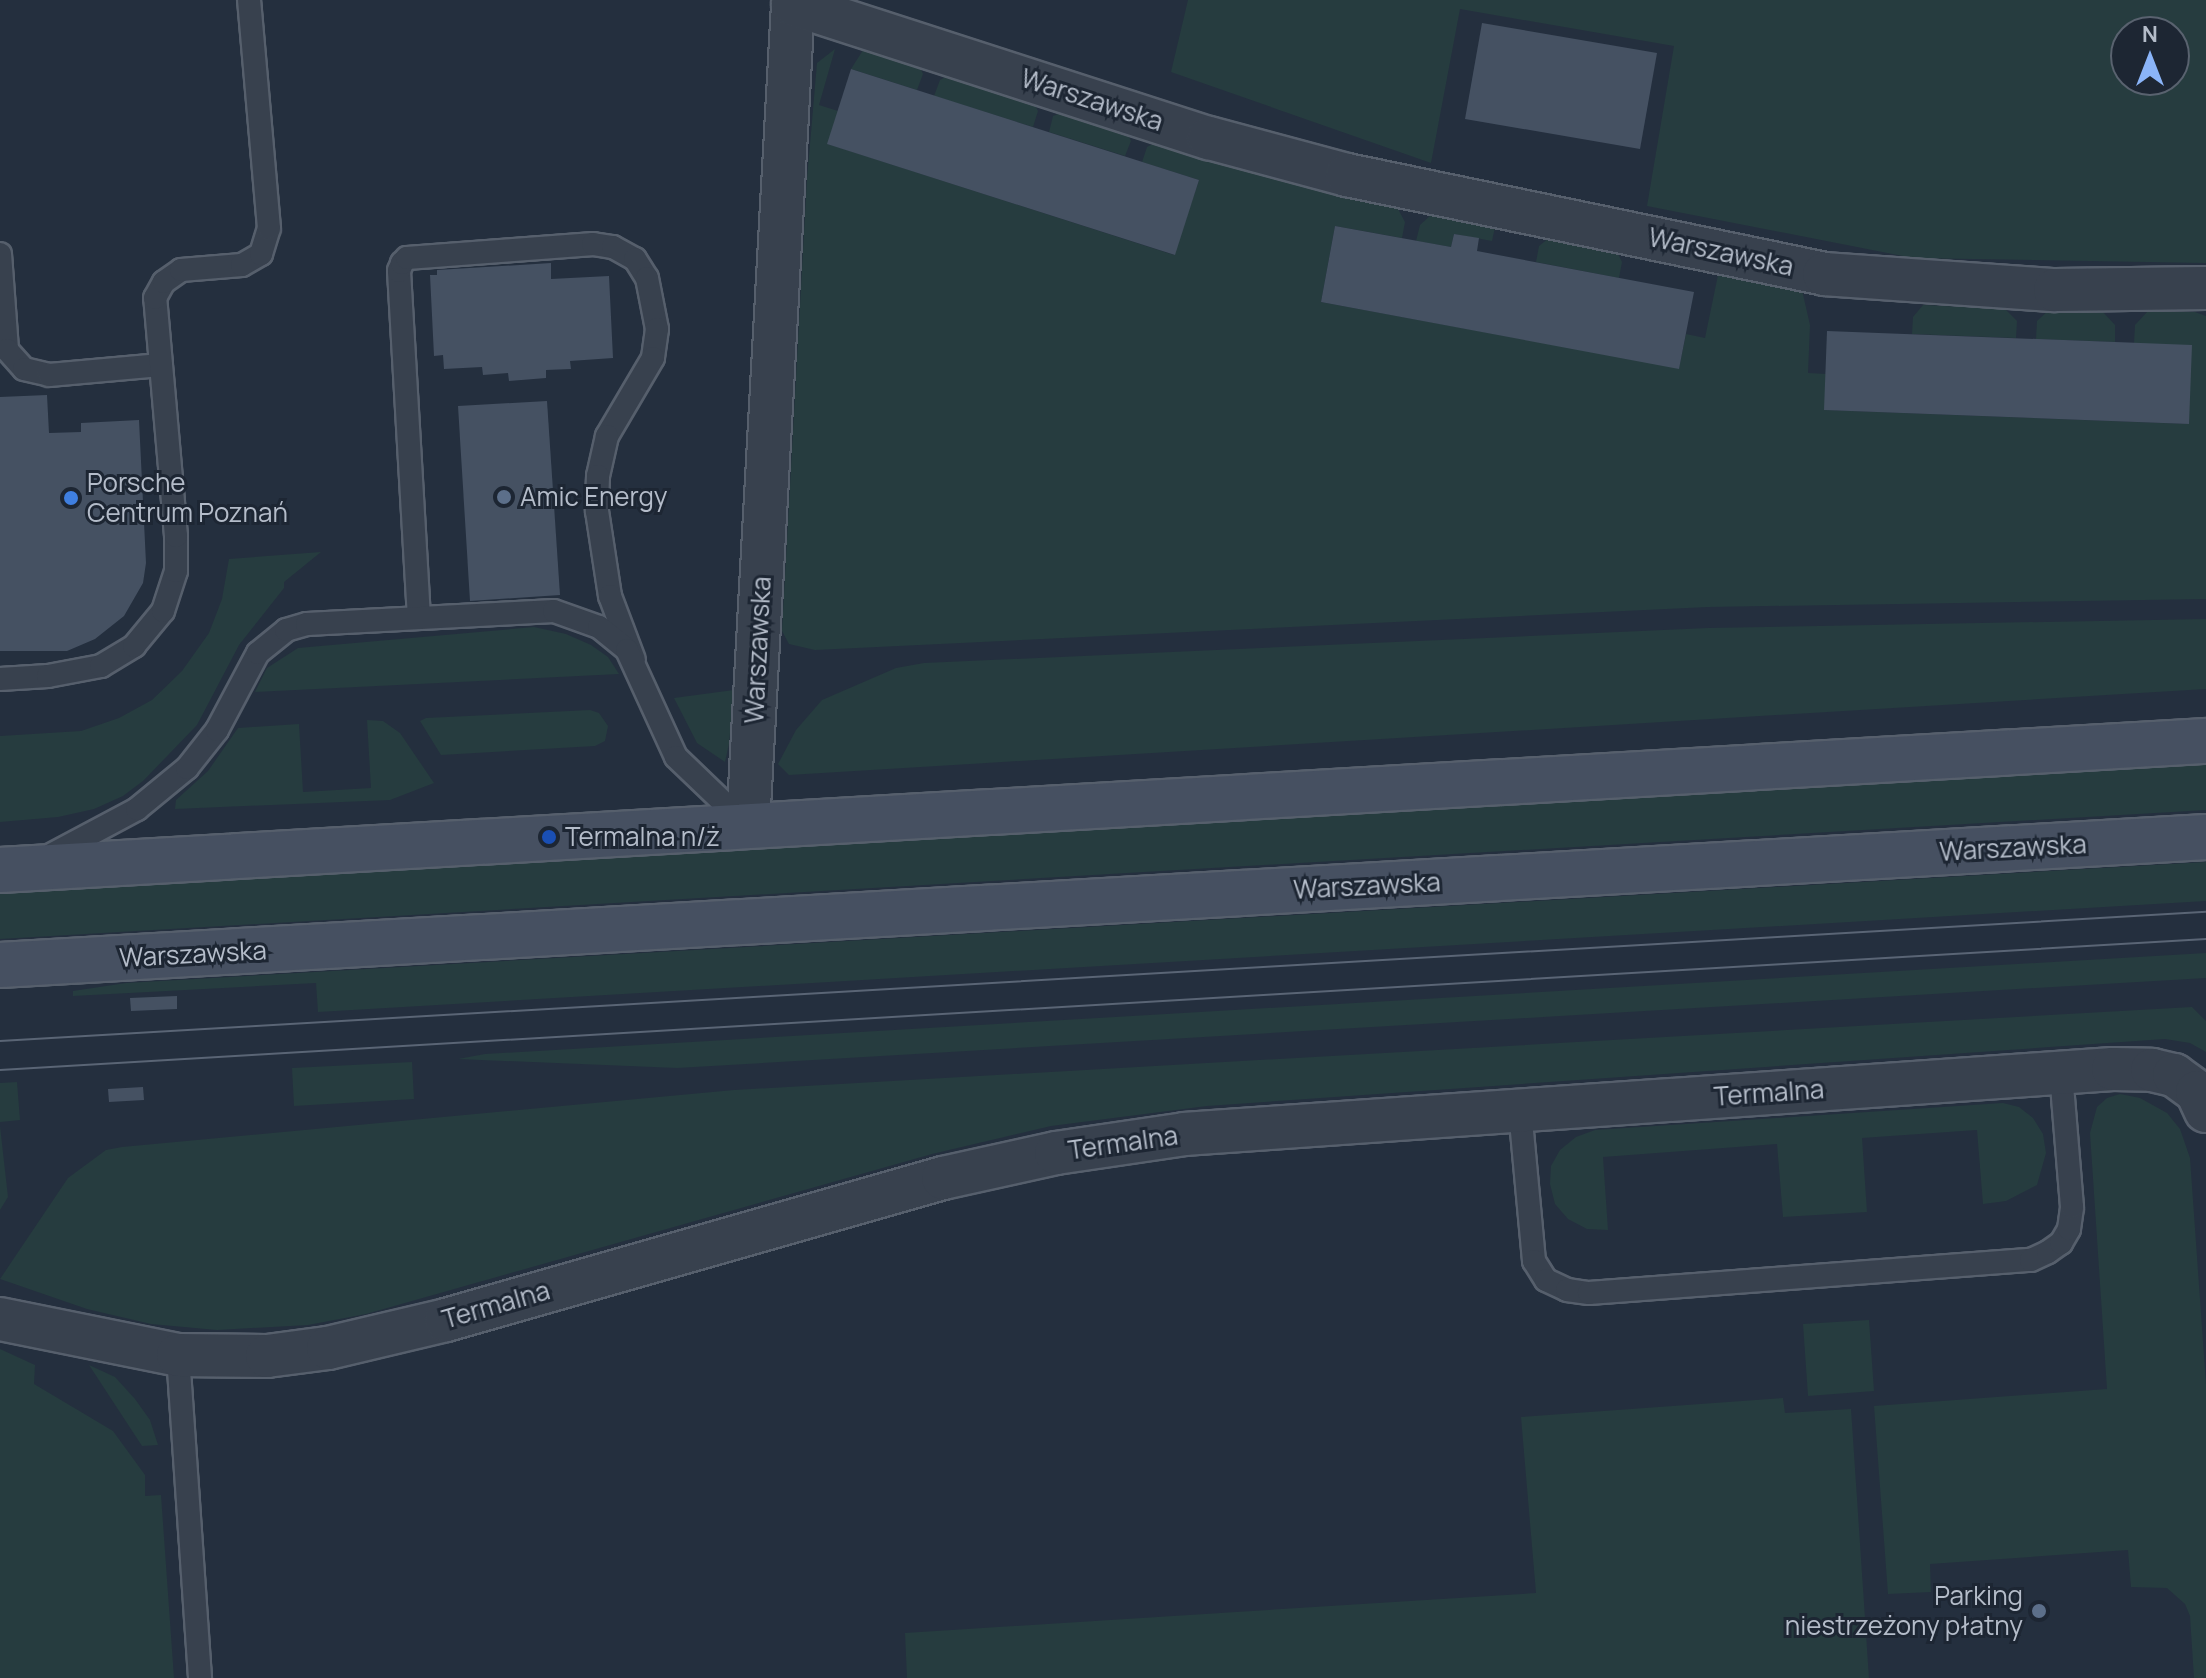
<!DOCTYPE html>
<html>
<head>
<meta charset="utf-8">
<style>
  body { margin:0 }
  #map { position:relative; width:2206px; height:1678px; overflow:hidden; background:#242f3e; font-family:Manrope,sans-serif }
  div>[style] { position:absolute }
  .green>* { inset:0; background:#263c3f }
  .building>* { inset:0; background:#455162 }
  .roads { filter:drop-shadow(2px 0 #565f6c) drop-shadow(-2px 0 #565f6c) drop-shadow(0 2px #565f6c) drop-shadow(0 -2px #565f6c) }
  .lane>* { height:22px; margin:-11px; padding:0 11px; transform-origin:11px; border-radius:11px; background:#38414e }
  .street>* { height:42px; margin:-21px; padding:0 21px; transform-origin:21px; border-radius:21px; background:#38414e }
  .secondary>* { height:44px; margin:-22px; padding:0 22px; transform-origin:22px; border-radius:22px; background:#465061 }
  .tram>* { height:2px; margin:-1px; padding:0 1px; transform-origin:1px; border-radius:1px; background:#5a6575 }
  .dots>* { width:22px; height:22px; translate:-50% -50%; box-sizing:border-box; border:4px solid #1d2633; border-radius:50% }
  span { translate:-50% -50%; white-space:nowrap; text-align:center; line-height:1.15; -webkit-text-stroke:6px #1d2633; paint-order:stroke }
  .street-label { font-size:26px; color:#b4bcc9 }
  .poi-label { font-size:26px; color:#b4bcc9 }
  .left { translate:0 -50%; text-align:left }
  .right { translate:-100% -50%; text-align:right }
  .north { position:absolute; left:2110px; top:16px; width:80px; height:80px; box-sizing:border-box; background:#1d2633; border:2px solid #59626f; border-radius:50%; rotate:0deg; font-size:22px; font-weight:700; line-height:32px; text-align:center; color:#b4bcc9 }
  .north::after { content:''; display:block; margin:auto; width:28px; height:36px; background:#8ab4f8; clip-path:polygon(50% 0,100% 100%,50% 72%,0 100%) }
</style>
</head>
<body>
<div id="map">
  <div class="green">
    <div style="clip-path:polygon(evenodd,1188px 0,2206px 0,2206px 263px,1913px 258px,1647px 206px,1674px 46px,1460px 9px,1431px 163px,1171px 72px,1188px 0,2174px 32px,2174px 80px,2126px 80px,2126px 32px,2174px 32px)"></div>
    <div style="clip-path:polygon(865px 47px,918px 63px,923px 74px,917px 90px,851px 69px)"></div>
    <div style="clip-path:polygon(835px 49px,819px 105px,838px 111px,828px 144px,1174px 255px,1199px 180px,1142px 162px,1147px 147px,1158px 141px,1337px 195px,1397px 207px,1405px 222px,1402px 238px,1335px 226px,1321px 302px,1679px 368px,1686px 334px,1705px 338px,1718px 275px,1802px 290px,1810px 325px,1808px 373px,1826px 374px,1825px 410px,2188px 424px,2134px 343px,2135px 325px,2148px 311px,2195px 312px,2206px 316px,2206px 599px,1708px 607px,815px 650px,789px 644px,782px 631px,807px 179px,817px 63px)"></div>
    <div style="clip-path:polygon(950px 74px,1032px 100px,1038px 111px,1033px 127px,934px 96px,940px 80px)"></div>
    <div style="clip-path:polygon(1066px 111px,1126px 131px,1131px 141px,1125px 156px,1049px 132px,1053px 116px)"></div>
    <div style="clip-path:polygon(1432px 214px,1495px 227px,1492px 241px,1454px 234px,1451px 247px,1416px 241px,1420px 225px)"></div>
    <div style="clip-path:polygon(1549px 238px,1617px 252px,1622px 262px,1619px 278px,1536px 262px,1539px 246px)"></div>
    <div style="clip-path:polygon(1923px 305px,2005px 309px,2017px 321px,2016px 338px,1912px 334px,1913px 317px)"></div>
    <div style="clip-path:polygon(2050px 309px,2102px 311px,2115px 325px,2115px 342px,2036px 339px,2037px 321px)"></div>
    <div style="clip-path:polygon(321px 552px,284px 582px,284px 588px,239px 645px,197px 725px,143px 781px,123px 796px,94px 809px,58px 817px,0 822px,0 736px,81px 731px,119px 718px,152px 700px,182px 671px,209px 633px,222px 599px,229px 559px)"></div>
    <div style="clip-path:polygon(2206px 619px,2206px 689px,789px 775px,778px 764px,796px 730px,822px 700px,896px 668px,924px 663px,1708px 628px)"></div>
    <div style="clip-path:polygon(534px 627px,566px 634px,591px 645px,608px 657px,619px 674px,255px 692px,267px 668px,298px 648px)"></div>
    <div style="clip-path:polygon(734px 690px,729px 744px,725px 762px,697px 743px,674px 698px)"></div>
    <div style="clip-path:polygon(590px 710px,599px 713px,608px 726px,605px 741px,595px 746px,441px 755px,420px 721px,426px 718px)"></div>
    <div style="clip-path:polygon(367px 720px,383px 721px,400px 733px,434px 783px,390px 800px,175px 809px,176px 800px,208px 771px,238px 728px,299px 724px,303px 792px,371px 788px)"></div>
    <div style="clip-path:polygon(2206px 764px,2206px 810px,0 939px,0 893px)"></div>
    <div style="clip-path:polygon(2206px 862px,2206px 901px,318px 1012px,316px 983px,73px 996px,73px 991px,126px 983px)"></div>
    <div style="clip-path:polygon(2206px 953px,2206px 978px,677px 1068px,458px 1059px,485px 1054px)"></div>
    <div style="clip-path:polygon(2192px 1007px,2206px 1021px,2206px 1052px,2190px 1043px,2165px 1039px,1207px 1106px,1051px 1126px,932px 1154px,366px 1314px,308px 1325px,217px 1330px,151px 1324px,87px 1309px,0 1279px,68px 1178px,106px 1150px,122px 1147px,734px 1090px)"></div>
    <div style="clip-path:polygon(412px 1062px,414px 1099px,294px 1106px,292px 1068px)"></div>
    <div style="clip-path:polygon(17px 1082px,20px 1120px,0 1122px,0 1083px)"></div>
    <div style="clip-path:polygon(2120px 1094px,2140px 1098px,2167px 1113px,2180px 1129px,2190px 1158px,2206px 1384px,2206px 1678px,2194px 1678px,2190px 1616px,2185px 1604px,2167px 1588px,2131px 1587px,2128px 1550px,1930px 1564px,1931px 1592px,1888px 1594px,1874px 1406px,2107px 1389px,2090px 1133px,2097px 1107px,2107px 1098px)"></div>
    <div style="clip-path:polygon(2003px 1103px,2019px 1107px,2033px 1118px,2043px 1134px,2046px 1153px,2037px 1185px,2006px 1201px,1983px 1204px,1977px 1130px,1862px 1138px,1867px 1212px,1783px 1217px,1777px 1144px,1603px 1157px,1608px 1230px,1587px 1229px,1568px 1219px,1555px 1204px,1550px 1184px,1551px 1166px,1560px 1150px,1576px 1137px,1595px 1130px)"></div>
    <div style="clip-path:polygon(0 1126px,8px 1197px,0 1210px)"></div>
    <div style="clip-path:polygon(1869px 1320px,1874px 1391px,1808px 1396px,1803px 1324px)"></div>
    <div style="clip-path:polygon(0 1349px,35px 1365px,34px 1384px,113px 1431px,145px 1475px,145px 1496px,161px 1495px,174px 1678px,0 1678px)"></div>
    <div style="clip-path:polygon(89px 1365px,115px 1377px,135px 1399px,150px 1420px,158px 1445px,142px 1446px)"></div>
    <div style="clip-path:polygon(1783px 1398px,1785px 1413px,1851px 1409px,1869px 1678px,907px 1678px,905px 1633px,1536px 1593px,1521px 1417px)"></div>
  </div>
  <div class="building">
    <div style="clip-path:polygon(1482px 23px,1657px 53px,1640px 149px,1465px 119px)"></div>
    <div style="clip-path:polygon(851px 69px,1199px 180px,1175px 255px,827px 144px)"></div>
    <div style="clip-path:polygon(1335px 226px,1451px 247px,1454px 234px,1479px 238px,1477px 251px,1694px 292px,1679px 369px,1321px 302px)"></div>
    <div style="clip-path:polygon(551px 263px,551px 279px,609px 276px,613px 358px,570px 361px,571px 369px,546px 370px,546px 378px,509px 381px,508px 373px,483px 375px,482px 367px,444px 369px,443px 355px,434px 356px,430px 275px,437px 275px,437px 270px)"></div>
    <div style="clip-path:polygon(1827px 331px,2192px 345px,2189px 424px,1824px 410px)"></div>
    <div style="clip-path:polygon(47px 395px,49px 433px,81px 432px,81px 423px,139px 420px,146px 563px,143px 583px,124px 616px,95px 639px,67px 651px,0 651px,0 397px)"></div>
    <div style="clip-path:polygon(547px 401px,560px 595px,470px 601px,458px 406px)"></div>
    <div style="clip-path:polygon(177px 996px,177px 1009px,131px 1011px,130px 998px)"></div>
    <div style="clip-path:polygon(143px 1087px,144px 1100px,109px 1102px,108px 1089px)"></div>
  </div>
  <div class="roads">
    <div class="lane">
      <div style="left:0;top:254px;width:96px;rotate:85.8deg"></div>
      <div style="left:7px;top:350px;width:25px;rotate:48deg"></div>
      <div style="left:24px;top:369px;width:26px;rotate:13deg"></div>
      <div style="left:49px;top:375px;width:112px;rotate:-5.1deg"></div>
      <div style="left:419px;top:618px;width:348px;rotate:-93.3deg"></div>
      <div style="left:399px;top:271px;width:9px;rotate:-69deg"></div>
      <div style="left:402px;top:263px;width:7px;rotate:-45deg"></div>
      <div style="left:407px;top:258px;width:187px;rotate:-4.3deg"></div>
      <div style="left:593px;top:244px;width:20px;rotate:9deg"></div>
      <div style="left:613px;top:247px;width:25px;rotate:29deg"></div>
      <div style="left:635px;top:259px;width:22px;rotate:58deg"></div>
      <div style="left:647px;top:278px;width:52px;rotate:78.9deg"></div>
      <div style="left:657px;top:329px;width:29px;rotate:98deg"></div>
      <div style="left:653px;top:358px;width:91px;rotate:120.5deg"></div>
      <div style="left:607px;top:436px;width:41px;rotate:102.7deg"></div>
      <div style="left:598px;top:476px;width:35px;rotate:92deg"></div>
      <div style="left:597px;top:511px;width:86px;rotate:81.3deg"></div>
      <div style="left:610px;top:596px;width:68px;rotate:69.4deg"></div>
      <div style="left:0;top:679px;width:48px;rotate:-3.6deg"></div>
      <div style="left:48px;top:676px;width:54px;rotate:-10.7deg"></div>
      <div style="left:101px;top:666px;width:39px;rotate:-31deg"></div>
      <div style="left:134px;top:646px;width:45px;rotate:-50.4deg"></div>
      <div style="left:163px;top:611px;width:42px;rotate:-72deg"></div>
      <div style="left:176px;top:571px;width:35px;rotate:-90deg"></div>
      <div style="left:176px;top:536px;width:239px;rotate:-95deg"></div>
      <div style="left:155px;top:298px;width:18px;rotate:-61deg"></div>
      <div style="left:164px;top:282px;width:21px;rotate:-35deg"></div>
      <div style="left:181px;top:270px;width:61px;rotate:-4.7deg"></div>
      <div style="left:242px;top:265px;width:22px;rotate:-30deg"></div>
      <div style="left:261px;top:254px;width:27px;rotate:-73deg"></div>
      <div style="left:269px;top:228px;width:229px;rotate:-95deg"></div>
      <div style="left:51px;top:855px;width:98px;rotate:-28.1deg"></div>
      <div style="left:137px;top:809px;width:65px;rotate:-39.4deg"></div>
      <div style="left:187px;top:768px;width:48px;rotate:-51.7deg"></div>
      <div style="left:217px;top:730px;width:87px;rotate:-62deg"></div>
      <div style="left:258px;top:653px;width:36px;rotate:-39deg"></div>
      <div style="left:286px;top:630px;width:22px;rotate:-16deg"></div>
      <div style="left:307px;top:624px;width:247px;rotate:-3deg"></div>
      <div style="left:554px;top:611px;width:48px;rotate:19.6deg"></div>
      <div style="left:599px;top:627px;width:36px;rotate:39deg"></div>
      <div style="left:627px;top:650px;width:118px;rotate:65.4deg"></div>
      <div style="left:676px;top:757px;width:98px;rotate:43.8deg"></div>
      <div style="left:1520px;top:1110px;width:152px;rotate:84.7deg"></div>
      <div style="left:1534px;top:1261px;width:22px;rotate:58deg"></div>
      <div style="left:1546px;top:1280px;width:23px;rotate:25deg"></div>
      <div style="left:1567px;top:1290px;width:22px;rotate:8deg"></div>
      <div style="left:1589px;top:1293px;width:443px;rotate:-4.3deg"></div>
      <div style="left:2031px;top:1260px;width:19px;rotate:-25deg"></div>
      <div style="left:2048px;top:1252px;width:16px;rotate:-35deg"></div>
      <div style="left:2061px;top:1243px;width:16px;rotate:-60deg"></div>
      <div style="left:2069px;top:1229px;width:22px;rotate:-82deg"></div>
      <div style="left:2072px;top:1207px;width:135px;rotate:-94.7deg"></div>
      <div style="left:178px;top:1355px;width:324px;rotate:86.1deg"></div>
    </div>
    <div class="street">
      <div style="left:748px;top:825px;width:822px;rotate:-86.86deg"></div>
      <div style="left:793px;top:4px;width:437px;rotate:17.9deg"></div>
      <div style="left:1209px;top:138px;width:143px;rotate:15deg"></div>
      <div style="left:1347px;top:175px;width:487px;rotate:11.7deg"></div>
      <div style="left:1824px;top:274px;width:232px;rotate:4deg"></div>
      <div style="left:2055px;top:290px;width:151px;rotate:-0.8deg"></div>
      <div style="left:0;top:1319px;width:182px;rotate:11.4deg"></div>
      <div style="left:178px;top:1355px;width:89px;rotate:0.6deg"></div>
      <div style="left:267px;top:1356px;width:62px;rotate:-7.5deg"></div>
      <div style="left:328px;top:1348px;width:121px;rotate:-13.3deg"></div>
      <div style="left:446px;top:1320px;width:517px;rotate:-15.95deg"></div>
      <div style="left:943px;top:1178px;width:116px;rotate:-12.5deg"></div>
      <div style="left:1056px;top:1153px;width:129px;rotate:-8.4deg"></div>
      <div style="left:1184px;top:1134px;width:931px;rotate:-4deg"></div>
      <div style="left:2113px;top:1069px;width:39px;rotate:1deg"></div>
      <div style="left:2152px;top:1070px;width:23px;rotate:13deg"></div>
      <div style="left:2174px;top:1075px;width:29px;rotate:36deg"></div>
      <div style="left:2197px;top:1092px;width:21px;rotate:65deg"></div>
    </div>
    <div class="secondary">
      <div style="left:0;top:870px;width:2210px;rotate:-3.35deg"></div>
      <div style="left:0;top:965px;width:2210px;rotate:-3.32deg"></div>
    </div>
  </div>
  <div class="tram">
    <div style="left:0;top:1041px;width:2210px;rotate:-3.35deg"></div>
    <div style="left:0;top:1070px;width:2210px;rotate:-3.4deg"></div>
  </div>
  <div class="dots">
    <div style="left:504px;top:497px;background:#5c6f8a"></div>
    <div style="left:71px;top:498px;background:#3f7fe0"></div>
    <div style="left:549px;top:837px;background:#1a4fb4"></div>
    <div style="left:2039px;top:1611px;background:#5c6f8a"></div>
  </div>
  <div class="street-label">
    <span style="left:1092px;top:100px;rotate:18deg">Warszawska</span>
    <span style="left:1721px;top:252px;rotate:12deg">Warszawska</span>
    <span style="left:758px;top:650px;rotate:-87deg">Warszawska</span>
    <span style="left:2013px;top:848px;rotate:-3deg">Warszawska</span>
    <span style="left:1367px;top:886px;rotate:-3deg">Warszawska</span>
    <span style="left:193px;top:954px;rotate:-3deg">Warszawska</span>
    <span style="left:1769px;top:1093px;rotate:-4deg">Termalna</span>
    <span style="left:1123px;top:1143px;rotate:-8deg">Termalna</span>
    <span style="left:496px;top:1305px;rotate:-16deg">Termalna</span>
  </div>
  <div class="poi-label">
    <span class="left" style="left:87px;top:498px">Porsche<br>Centrum Poznań</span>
    <span class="left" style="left:520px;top:497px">Amic Energy</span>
    <span class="left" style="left:565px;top:837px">Termalna n/ż</span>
    <span class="right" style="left:2023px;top:1611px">Parking<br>niestrzeżony płatny</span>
  </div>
  <div class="north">N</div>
</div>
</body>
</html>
